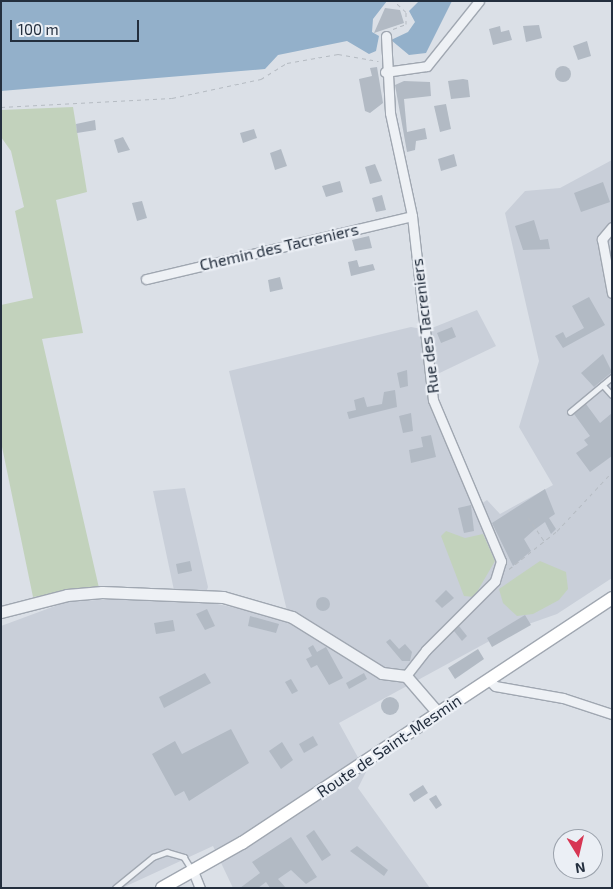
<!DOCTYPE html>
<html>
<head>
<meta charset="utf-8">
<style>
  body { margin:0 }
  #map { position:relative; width:613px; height:889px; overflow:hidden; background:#dbe0e7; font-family:"Exo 2",sans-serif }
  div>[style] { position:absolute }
  .built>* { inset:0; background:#c9cfd9 }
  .green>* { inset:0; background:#c2d2bc }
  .water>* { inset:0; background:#93b0ca }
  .building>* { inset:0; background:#b2bac4 }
  .round { border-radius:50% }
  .path>* { height:1px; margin-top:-0.5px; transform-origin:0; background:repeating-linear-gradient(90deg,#b5bbc2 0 4px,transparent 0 8px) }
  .roads { filter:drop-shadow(1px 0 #a0a7b1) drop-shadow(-1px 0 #a0a7b1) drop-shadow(0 1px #a0a7b1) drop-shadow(0 -1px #a0a7b1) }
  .service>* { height:4.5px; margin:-2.25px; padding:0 2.25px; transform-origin:2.25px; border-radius:2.25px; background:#eef1f5 }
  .minor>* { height:9px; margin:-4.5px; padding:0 4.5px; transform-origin:4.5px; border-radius:4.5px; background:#eef1f5 }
  .tertiary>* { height:11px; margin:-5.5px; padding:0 5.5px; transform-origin:5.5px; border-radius:5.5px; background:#eef1f5 }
  .secondary>* { height:12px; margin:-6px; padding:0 6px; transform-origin:6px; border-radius:6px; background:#fff }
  span { translate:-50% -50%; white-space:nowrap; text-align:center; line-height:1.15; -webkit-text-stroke:4.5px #ebeff5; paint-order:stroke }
  .street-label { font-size:16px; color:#242f3e }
  .frame { position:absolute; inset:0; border:2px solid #242f3e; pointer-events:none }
  .north { position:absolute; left:553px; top:829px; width:50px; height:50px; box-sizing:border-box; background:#ebeff5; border:1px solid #9ba2ac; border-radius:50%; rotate:171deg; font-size:14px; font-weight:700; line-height:20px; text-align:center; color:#242f3e }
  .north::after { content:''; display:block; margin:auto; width:18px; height:22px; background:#d73653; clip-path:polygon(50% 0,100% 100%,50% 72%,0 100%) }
  .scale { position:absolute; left:10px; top:20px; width:129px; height:22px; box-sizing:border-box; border:2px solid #242f3e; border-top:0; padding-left:6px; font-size:15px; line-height:18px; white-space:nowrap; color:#242f3e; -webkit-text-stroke:4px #ebeff5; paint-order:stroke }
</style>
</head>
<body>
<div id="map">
  <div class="built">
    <div style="clip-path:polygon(612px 160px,612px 578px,557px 614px,506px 632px,339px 723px,366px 772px,358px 788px,430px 888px,233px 888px,213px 846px,122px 888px,1px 888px,1px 626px,66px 602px,175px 595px,153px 491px,185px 488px,208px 587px,203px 601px,289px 619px,229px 371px,411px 327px,427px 330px,477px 310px,496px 346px,425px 380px,481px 504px,487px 500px,500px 514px,553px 485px,519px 427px,539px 361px,505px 213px,525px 191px,560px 188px)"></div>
  </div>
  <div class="green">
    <div style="clip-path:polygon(73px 107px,87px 192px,56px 200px,83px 333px,42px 339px,99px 588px,33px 597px,1px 442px,1px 305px,33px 298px,15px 211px,24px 207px,11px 151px,1px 137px,1px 110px)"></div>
    <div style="clip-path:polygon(446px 531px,465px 538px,483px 534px,495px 561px,474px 597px,464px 596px,441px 536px)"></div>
    <div style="clip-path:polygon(540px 561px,566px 572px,568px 589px,559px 600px,533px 614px,517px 616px,503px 603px,499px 589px)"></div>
  </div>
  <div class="water">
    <div style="clip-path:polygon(1px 1px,387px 1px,373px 19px,372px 32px,379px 36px,376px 51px,369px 54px,347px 41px,278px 55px,265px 69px,1px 91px)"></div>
    <div style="clip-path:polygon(419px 1px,452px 1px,426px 53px,409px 55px,391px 40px,408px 32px,415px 22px,409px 11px)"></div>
  </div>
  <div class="building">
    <div style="clip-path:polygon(385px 8px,400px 10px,404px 23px,374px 33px)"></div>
    <div style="clip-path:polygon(539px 25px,542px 38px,526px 42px,523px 26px)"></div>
    <div style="clip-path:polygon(500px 26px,501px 32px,509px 30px,512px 40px,493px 45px,489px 29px)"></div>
    <div style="clip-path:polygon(587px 41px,591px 56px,578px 60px,573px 46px)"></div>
    <div class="round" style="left:555px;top:66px;width:16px;height:16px"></div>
    <div style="clip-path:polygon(377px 67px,383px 103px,370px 113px,365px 111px,359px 79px,372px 76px,370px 68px)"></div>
    <div style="clip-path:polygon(463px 79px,468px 80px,470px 97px,451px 99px,448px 81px)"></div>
    <div style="clip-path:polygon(404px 81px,430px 82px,431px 96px,404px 99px,407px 132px,425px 128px,427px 139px,416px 141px,415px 150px,407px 152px,395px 85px)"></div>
    <div style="clip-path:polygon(446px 104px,451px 129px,440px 132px,434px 106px)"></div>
    <div style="clip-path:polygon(95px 120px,96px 130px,77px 133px,76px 124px)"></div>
    <div style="clip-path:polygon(254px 129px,257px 138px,243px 143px,240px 133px)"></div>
    <div style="clip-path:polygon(123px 137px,130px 150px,118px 153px,114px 140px)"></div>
    <div style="clip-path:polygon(281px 149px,287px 166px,275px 170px,270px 153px)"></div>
    <div style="clip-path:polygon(454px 154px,457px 166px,441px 171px,438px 159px)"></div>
    <div style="clip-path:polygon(375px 164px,382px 181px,370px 184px,365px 167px)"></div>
    <div style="clip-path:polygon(340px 181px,343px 192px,326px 197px,322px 186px)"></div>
    <div style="clip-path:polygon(603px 182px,610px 202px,581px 212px,574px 193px)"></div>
    <div style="clip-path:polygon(382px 195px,386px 210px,376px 212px,372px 198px)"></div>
    <div style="clip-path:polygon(142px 201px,147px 218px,137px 221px,132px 203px)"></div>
    <div style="clip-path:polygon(534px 220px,540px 240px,548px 239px,550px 249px,523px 250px,515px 226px)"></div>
    <div style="clip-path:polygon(369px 236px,372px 248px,355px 251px,352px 240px)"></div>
    <div style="clip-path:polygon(357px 260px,359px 267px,373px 264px,375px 270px,351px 276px,348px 262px)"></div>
    <div style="clip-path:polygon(280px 277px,283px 289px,270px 292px,268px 280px)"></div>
    <div style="clip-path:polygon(589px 297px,605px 325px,563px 348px,555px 336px,563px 332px,566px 338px,584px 328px,572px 306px)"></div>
    <div style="clip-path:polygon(452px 327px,456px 337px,441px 343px,437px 333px)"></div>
    <div style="clip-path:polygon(603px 354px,612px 372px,594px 387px,581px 373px)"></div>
    <div style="clip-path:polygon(407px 370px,408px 386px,400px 388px,397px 373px)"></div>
    <div style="clip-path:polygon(395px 390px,397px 407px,349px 419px,347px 412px,356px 410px,354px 400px,364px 397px,367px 407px,382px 404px,384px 392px)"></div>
    <div style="clip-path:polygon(586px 404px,600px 423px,612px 413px,612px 456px,590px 472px,576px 453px,588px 445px,584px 440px,590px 436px,574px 414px)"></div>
    <div style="clip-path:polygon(411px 413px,413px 431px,403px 433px,399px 416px)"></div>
    <div style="clip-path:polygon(431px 435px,436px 457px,411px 463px,409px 450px,423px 447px,421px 437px)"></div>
    <div style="clip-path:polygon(545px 489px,555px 514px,549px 518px,556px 529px,551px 534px,545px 522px,534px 530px,524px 539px,531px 551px,513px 566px,492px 523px)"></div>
    <div style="clip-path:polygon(471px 505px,474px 531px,464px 533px,458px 508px)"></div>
    <div style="clip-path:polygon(190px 561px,192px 571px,178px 574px,176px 564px)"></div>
    <div style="clip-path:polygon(446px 590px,454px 598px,442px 608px,435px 601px)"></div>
    <div class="round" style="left:316px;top:597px;width:14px;height:14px"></div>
    <div style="clip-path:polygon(207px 609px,215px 626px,205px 630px,196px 614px)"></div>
    <div style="clip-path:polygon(525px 615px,531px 625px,492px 647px,487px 638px)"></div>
    <div style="clip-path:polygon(250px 616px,279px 624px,276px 633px,248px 626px)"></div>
    <div style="clip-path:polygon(173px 620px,175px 631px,156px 634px,154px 623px)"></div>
    <div style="clip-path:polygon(459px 626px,467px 636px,462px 641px,454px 631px)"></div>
    <div style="clip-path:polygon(390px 639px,399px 649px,405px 644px,412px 652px,410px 661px,402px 661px,386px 642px)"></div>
    <div style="clip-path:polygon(313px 645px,317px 652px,326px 647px,343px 678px,329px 685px,317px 665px,311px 668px,306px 659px,312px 656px,308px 648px)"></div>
    <div style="clip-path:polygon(478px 649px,484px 659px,455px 679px,448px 668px)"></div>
    <div style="clip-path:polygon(205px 673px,211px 683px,164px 708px,159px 697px)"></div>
    <div style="clip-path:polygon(364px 673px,367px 679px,349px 689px,346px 683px)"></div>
    <div style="clip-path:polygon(291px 679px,298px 691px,292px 694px,285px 682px)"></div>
    <div class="round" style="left:381px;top:697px;width:18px;height:18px"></div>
    <div style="clip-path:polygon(231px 729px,249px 763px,189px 801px,184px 791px,175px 796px,152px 754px,175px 741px,182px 754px)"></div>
    <div style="clip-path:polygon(313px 736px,318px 745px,304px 753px,299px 744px)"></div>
    <div style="clip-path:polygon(282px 742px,293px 760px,281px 769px,269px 751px)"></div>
    <div style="clip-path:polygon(423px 785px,428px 793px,414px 802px,409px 794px)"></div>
    <div style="clip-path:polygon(436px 795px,442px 805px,436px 809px,429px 799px)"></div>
    <div style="clip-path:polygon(314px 830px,331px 855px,322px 861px,306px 836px)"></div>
    <div style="clip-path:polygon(291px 837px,317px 877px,306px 884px,291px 870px,278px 879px,286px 888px,270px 888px,266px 882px,258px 888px,240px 888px,260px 873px,252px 862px)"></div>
    <div style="clip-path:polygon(357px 846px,388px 870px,384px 876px,350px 851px)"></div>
  </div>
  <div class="path">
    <div style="left:393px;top:29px;width:14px;rotate:-21deg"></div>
    <div style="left:406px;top:24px;width:12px;rotate:-90deg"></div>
    <div style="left:406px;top:12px;width:16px;rotate:-137deg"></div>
    <div style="left:1px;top:107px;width:171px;rotate:-3deg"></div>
    <div style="left:172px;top:98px;width:91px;rotate:-12.1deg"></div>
    <div style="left:261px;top:79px;width:31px;rotate:-32deg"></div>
    <div style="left:287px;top:63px;width:52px;rotate:-10deg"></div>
    <div style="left:338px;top:54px;width:41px;rotate:9.9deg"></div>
    <div style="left:528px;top:517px;width:29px;rotate:56deg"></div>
    <div style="left:509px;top:569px;width:61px;rotate:-38.4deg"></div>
    <div style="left:557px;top:531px;width:81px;rotate:-47deg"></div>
  </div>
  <div class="roads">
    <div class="service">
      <div style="left:603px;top:385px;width:13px;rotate:48deg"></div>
      <div style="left:570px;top:412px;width:55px;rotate:-39.8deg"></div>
      <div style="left:115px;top:888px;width:49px;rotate:-39.2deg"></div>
      <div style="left:153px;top:857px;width:15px;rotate:-20deg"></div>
      <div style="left:167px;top:852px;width:18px;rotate:16deg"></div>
      <div style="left:184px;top:857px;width:15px;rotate:58deg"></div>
    </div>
    <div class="minor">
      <div style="left:386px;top:36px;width:77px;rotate:87deg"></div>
      <div style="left:390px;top:113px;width:105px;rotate:77.9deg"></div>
      <div style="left:412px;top:216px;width:185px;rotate:83.5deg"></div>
      <div style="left:433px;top:400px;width:175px;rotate:67.1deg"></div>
      <div style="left:501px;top:561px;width:21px;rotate:107deg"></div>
      <div style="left:495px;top:581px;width:98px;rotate:135deg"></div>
      <div style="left:426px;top:650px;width:33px;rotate:128deg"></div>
      <div style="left:385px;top:72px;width:42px;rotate:-8.1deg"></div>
      <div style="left:427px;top:66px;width:83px;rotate:-51.3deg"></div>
      <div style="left:612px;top:227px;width:16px;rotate:130deg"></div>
      <div style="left:602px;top:239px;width:55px;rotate:79.5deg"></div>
      <div style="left:146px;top:279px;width:273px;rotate:-13.3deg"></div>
      <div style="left:489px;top:680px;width:8px;rotate:45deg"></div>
      <div style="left:495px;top:686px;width:69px;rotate:10deg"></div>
      <div style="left:563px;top:698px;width:52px;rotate:18.1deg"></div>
      <div style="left:193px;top:871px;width:18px;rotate:68deg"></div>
    </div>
    <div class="tertiary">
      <div style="left:1px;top:612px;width:68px;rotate:-14.4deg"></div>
      <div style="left:67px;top:595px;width:35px;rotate:-5deg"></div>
      <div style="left:102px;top:592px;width:121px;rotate:2.4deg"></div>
      <div style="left:223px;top:597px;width:72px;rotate:16.2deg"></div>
      <div style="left:292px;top:617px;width:106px;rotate:31.9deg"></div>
      <div style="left:382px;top:673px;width:24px;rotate:7deg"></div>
      <div style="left:406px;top:676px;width:49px;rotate:49.1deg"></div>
    </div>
    <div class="secondary">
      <div style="left:162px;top:888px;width:92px;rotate:-29.4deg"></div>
      <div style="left:242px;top:843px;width:444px;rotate:-33.5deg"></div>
    </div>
  </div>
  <div class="street-label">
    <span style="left:279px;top:247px;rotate:-13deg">Chemin des Tacreniers</span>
    <span style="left:425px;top:326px;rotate:-97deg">Rue des Tacreniers</span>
    <span style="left:389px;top:746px;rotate:-34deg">Route de Saint-Mesmin</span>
  </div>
  <div class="frame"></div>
  <div class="north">N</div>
  <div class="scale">100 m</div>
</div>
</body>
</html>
